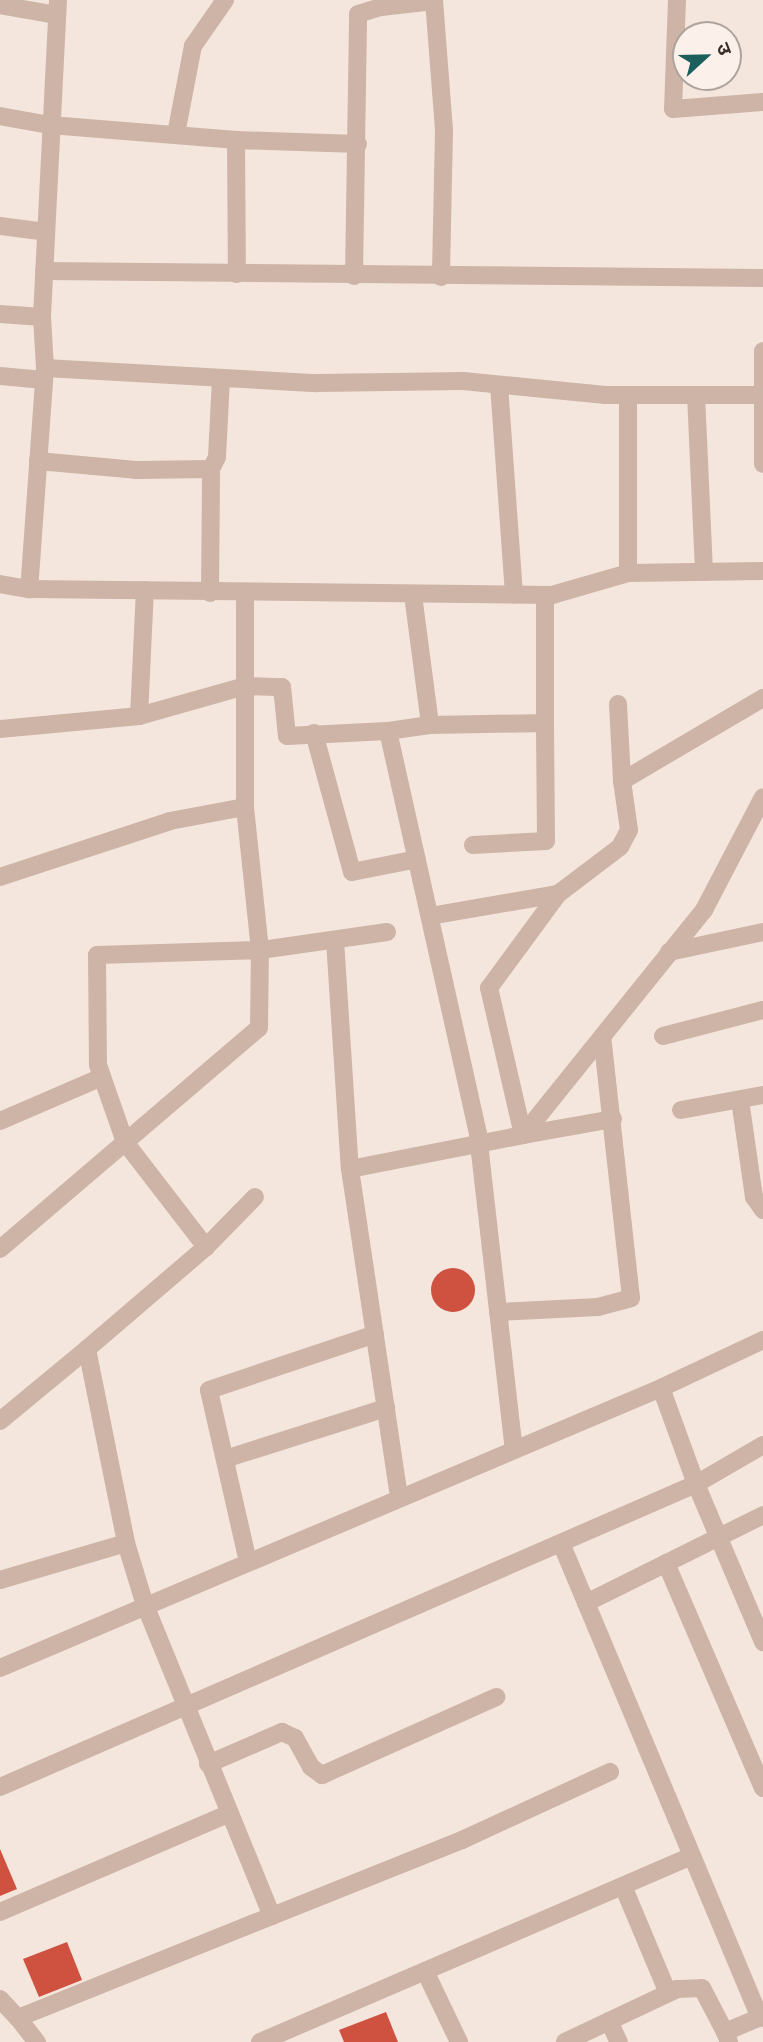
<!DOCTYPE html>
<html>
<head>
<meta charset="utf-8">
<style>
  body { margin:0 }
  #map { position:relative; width:763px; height:2042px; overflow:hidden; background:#f4e6dd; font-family:"Archivo Narrow","Noto Sans Devanagari",sans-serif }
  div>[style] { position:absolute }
  .building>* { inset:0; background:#cf5140 }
  .round { border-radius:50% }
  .street>* { height:18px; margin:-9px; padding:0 9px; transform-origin:9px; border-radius:9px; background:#ceb4a7 }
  span { translate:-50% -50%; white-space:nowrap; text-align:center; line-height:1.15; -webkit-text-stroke:7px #fbf1ea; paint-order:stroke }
  .north { position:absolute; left:672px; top:21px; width:70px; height:70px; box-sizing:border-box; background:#fbf1ea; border:2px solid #aea29c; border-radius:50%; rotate:68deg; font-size:19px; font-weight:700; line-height:28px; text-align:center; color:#3a2c28 }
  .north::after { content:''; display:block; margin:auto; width:24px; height:32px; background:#1a5f5b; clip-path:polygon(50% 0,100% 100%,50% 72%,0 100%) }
</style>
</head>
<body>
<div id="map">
  <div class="building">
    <div class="round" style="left:431px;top:1268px;width:44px;height:44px"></div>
    <div style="clip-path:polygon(0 1849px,17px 1889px,0 1896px)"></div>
    <div style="clip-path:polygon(67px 1942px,82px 1980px,39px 1997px,23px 1959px)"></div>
    <div style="clip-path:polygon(386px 2012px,398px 2042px,344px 2042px,339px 2030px)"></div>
  </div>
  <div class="street">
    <div style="left:58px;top:0;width:317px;rotate:92.9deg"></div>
    <div style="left:42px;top:317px;width:51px;rotate:86.6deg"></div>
    <div style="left:45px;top:368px;width:222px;rotate:94.1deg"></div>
    <div style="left:29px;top:589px;width:523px;rotate:0.66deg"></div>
    <div style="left:552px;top:595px;width:79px;rotate:-16.1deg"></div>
    <div style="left:628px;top:573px;width:135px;rotate:-0.8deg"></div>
    <div style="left:434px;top:0;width:130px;rotate:85.6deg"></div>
    <div style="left:444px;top:130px;width:147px;rotate:91.2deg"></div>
    <div style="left:677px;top:0;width:109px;rotate:92.1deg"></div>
    <div style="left:673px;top:109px;width:90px;rotate:-4.4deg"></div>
    <div style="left:0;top:5px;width:58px;rotate:10deg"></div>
    <div style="left:0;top:116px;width:51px;rotate:10.2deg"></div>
    <div style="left:50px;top:125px;width:187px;rotate:4.6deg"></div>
    <div style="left:236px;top:140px;width:122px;rotate:1.9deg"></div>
    <div style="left:176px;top:134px;width:90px;rotate:-79.1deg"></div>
    <div style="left:193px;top:46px;width:56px;rotate:-55.2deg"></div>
    <div style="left:236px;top:140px;width:134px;rotate:89.6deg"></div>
    <div style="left:0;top:226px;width:46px;rotate:7.4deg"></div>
    <div style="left:44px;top:271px;width:719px;rotate:0.56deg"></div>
    <div style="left:354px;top:276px;width:262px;rotate:-89.1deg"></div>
    <div style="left:358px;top:14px;width:24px;rotate:-17deg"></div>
    <div style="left:381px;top:7px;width:53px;rotate:-6.5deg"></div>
    <div style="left:0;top:314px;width:42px;rotate:4.1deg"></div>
    <div style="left:763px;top:351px;width:113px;rotate:90deg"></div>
    <div style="left:45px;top:368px;width:272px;rotate:3.2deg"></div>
    <div style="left:317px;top:383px;width:146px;rotate:-0.8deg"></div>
    <div style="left:463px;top:381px;width:143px;rotate:5.6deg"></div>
    <div style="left:605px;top:395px;width:158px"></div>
    <div style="left:0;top:376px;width:44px;rotate:5.2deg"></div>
    <div style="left:499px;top:385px;width:210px;rotate:85.9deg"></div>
    <div style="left:628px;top:395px;width:178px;rotate:90deg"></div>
    <div style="left:696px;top:395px;width:177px;rotate:87.4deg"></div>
    <div style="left:38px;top:461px;width:98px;rotate:5.2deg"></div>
    <div style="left:136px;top:470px;width:75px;rotate:-0.8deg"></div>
    <div style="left:0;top:584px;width:29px;rotate:10deg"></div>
    <div style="left:210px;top:593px;width:124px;rotate:-89.5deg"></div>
    <div style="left:211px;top:469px;width:13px;rotate:-63deg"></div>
    <div style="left:217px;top:457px;width:79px;rotate:-87.1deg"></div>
    <div style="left:413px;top:595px;width:131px;rotate:82.5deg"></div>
    <div style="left:430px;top:725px;width:42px;rotate:171.9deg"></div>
    <div style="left:388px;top:731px;width:414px;rotate:77.4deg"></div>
    <div style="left:478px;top:1135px;width:317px;rotate:83.5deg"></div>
    <div style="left:618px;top:704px;width:77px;rotate:87deg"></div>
    <div style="left:139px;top:716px;width:126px;rotate:-87.3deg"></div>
    <div style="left:430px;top:725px;width:115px;rotate:-1deg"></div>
    <div style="left:545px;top:723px;width:128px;rotate:-90deg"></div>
    <div style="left:0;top:729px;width:140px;rotate:-5.3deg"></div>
    <div style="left:139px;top:716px;width:110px;rotate:-15.8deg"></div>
    <div style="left:245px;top:686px;width:37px;rotate:2deg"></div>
    <div style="left:282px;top:687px;width:49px;rotate:84.2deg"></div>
    <div style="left:287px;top:736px;width:101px;rotate:-2.8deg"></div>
    <div style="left:314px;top:733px;width:144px;rotate:74.7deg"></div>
    <div style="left:352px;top:872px;width:66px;rotate:-11.3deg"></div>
    <div style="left:473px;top:845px;width:73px;rotate:-3.1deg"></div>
    <div style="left:546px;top:841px;width:118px;rotate:-90.5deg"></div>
    <div style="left:0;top:877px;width:179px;rotate:-18.2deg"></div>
    <div style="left:170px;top:821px;width:76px;rotate:-10.6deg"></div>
    <div style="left:430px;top:916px;width:130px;rotate:-9.8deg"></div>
    <div style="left:387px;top:932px;width:128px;rotate:171.9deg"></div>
    <div style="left:260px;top:950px;width:163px;rotate:178.2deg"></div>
    <div style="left:97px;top:955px;width:110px;rotate:89.5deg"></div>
    <div style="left:98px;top:1065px;width:82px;rotate:70.7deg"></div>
    <div style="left:125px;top:1142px;width:133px;rotate:52.4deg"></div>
    <div style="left:206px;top:1247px;width:157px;rotate:139.4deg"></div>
    <div style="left:87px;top:1349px;width:198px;rotate:78.6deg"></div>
    <div style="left:126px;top:1543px;width:65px;rotate:73deg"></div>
    <div style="left:145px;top:1605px;width:336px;rotate:67.8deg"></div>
    <div style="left:272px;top:1916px;width:205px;rotate:-21.8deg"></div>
    <div style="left:462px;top:1840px;width:163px;rotate:-24.7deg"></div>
    <div style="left:335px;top:940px;width:229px;rotate:86.3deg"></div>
    <div style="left:350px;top:1169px;width:333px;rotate:81.5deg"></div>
    <div style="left:669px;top:952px;width:96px;rotate:-12deg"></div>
    <div style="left:663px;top:1036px;width:103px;rotate:-14.6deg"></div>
    <div style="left:740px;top:1100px;width:98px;rotate:81.8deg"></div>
    <div style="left:754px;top:1197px;width:16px;rotate:55deg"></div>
    <div style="left:681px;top:1110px;width:83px;rotate:-10.4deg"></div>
    <div style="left:613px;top:1119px;width:91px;rotate:169.9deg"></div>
    <div style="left:523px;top:1135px;width:151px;rotate:-103deg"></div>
    <div style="left:489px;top:988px;width:117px;rotate:-53.7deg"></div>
    <div style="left:558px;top:894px;width:78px;rotate:-37.2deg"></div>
    <div style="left:620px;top:847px;width:19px;rotate:-62deg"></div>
    <div style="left:629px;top:830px;width:49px;rotate:-98.1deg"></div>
    <div style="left:622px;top:781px;width:164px;rotate:-30.5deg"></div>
    <div style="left:0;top:1121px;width:111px;rotate:-23.3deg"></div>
    <div style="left:350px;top:1169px;width:176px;rotate:-11.1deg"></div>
    <div style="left:523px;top:1135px;width:289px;rotate:-51.2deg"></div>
    <div style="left:704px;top:910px;width:127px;rotate:-62.4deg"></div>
    <div style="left:206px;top:1247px;width:70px;rotate:-45.6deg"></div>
    <div style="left:0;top:1249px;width:340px;rotate:-40.5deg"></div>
    <div style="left:259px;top:1028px;width:78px;rotate:-89.3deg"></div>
    <div style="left:260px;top:950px;width:144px;rotate:-96deg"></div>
    <div style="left:245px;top:807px;width:213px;rotate:-90deg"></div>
    <div style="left:498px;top:1312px;width:100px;rotate:-2.9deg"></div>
    <div style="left:598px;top:1307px;width:34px;rotate:-15deg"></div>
    <div style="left:631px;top:1298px;width:263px;rotate:-96.3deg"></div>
    <div style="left:0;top:1421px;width:113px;rotate:-39.6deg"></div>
    <div style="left:763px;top:1445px;width:78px;rotate:149.8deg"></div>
    <div style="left:696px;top:1484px;width:172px;rotate:67deg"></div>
    <div style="left:228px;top:1458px;width:166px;rotate:-17.6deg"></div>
    <div style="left:561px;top:1543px;width:515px;rotate:67.27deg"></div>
    <div style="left:248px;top:1562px;width:176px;rotate:-102.8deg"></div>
    <div style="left:209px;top:1390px;width:175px;rotate:-18.6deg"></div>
    <div style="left:666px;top:1563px;width:245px;rotate:66.7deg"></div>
    <div style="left:0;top:1580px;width:131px;rotate:-16.4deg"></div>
    <div style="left:586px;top:1603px;width:198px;rotate:-26.4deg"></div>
    <div style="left:0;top:1668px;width:718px;rotate:-22.96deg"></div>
    <div style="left:661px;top:1388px;width:113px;rotate:-25.2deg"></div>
    <div style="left:208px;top:1764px;width:81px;rotate:-23.4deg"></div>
    <div style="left:282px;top:1732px;width:14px;rotate:25deg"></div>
    <div style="left:295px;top:1738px;width:33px;rotate:61deg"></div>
    <div style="left:311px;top:1767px;width:14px;rotate:36deg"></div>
    <div style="left:322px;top:1775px;width:191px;rotate:-24.1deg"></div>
    <div style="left:0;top:1787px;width:759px;rotate:-23.53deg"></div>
    <div style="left:696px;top:1484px;width:102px;rotate:-110deg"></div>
    <div style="left:623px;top:1886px;width:116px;rotate:67.2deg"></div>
    <div style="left:0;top:1912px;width:248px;rotate:-23.3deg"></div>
    <div style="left:425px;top:1971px;width:79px;rotate:64.4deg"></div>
    <div style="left:0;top:1999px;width:26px;rotate:47deg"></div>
    <div style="left:18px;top:2018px;width:274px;rotate:-21.9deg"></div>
    <div style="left:18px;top:2018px;width:31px;rotate:52deg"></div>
    <div style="left:609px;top:2021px;width:23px;rotate:65deg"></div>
    <div style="left:260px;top:2042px;width:470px;rotate:-23.3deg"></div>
    <div style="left:565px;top:2042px;width:124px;rotate:-25.3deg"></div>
    <div style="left:677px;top:1989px;width:25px;rotate:-2deg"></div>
    <div style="left:702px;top:1988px;width:50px;rotate:62.4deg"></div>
    <div style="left:729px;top:2042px;width:11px;rotate:-112deg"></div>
    <div style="left:725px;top:2032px;width:41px;rotate:-22.8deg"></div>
  </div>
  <div class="north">उ</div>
</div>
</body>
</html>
